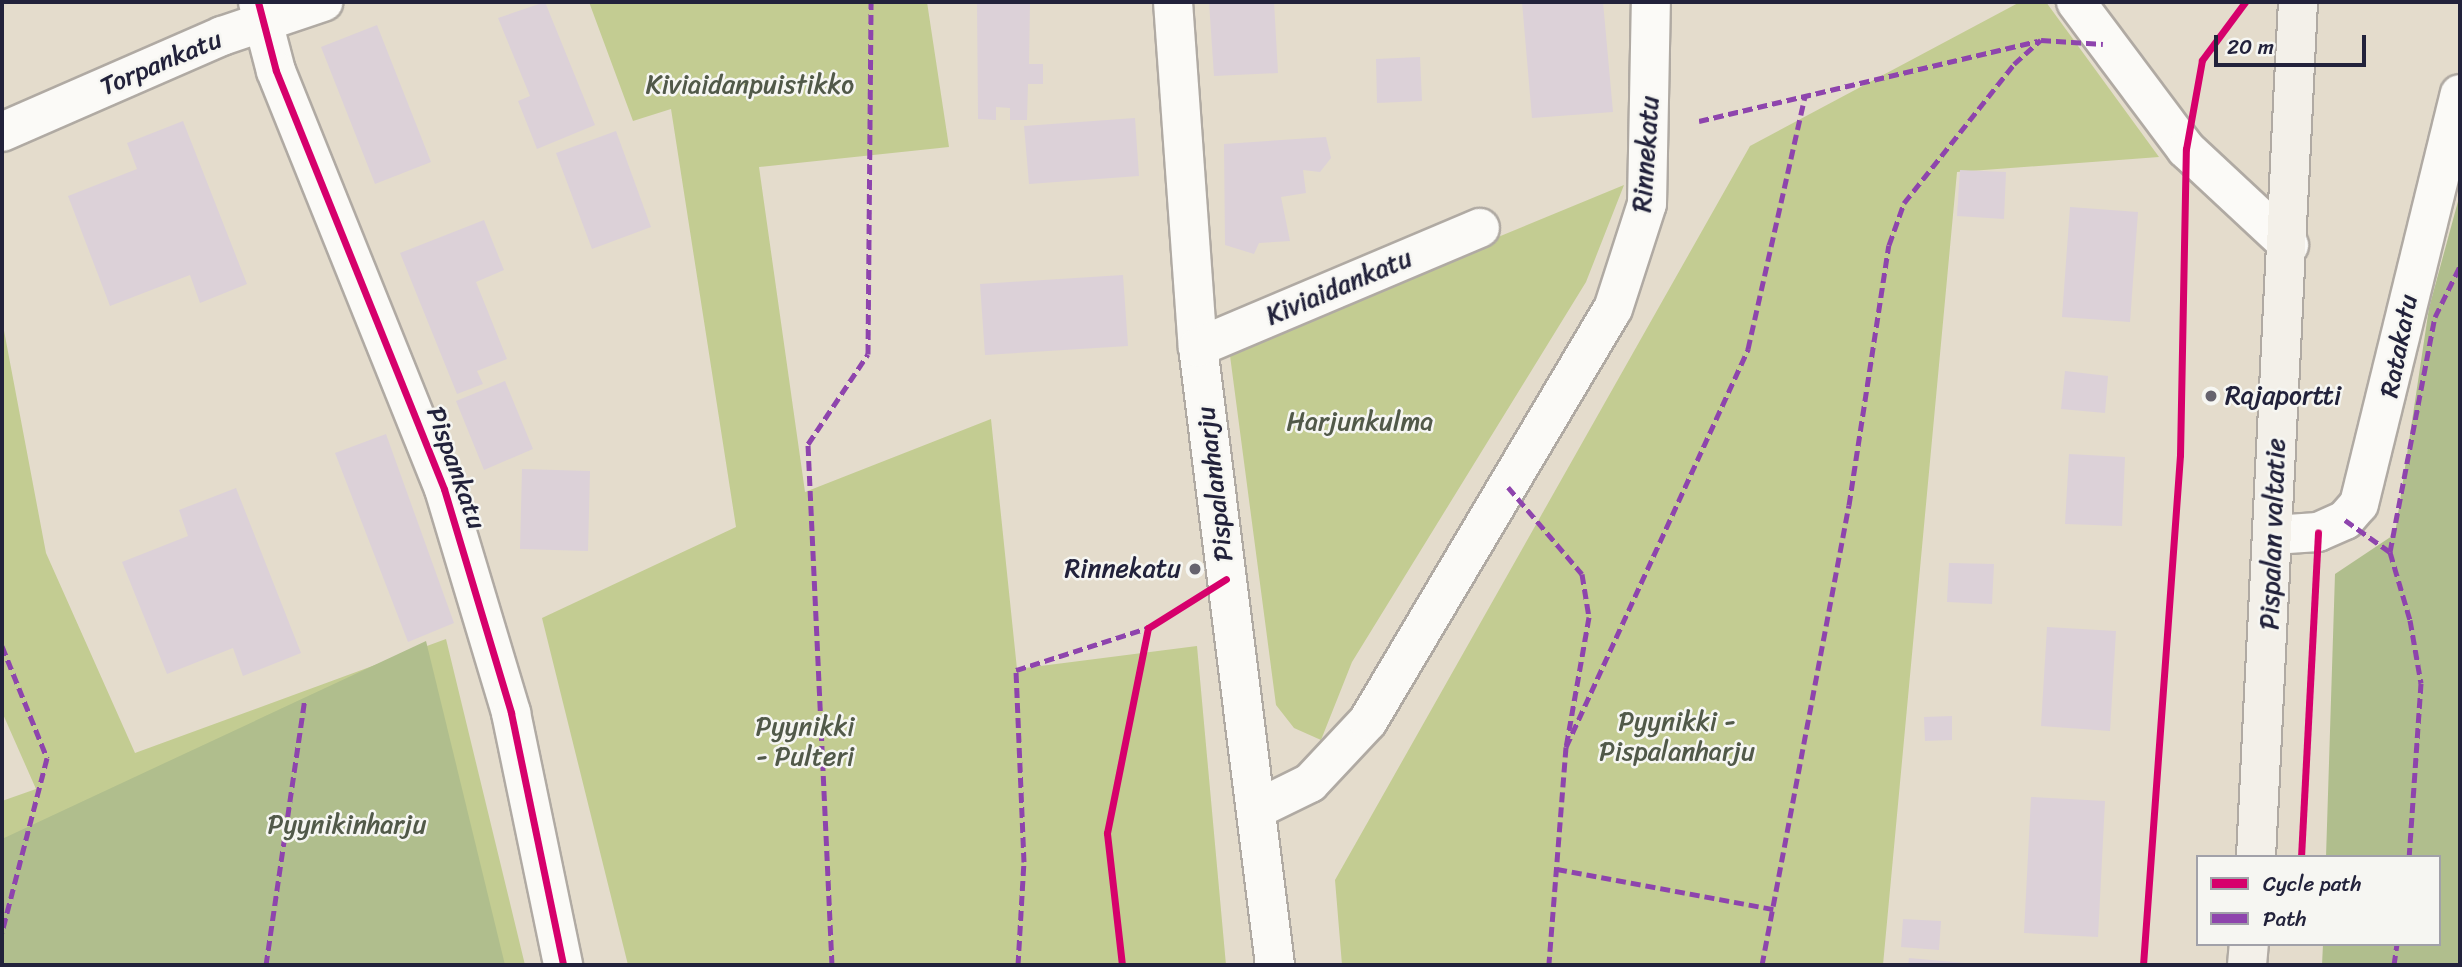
<!DOCTYPE html>
<html>
<head>
<meta charset="utf-8">
<style>
  body { margin:0 }
  #map { position:relative; width:2462px; height:967px; overflow:hidden; background:#e4dccc; font-family:Sriracha,sans-serif }
  div>[style] { position:absolute }
  .green>* { inset:0; background:#c3cc92 }
  .forest>* { inset:0; background:#b0be8d }
  .building>* { inset:0; background:#dcd1d8 }
  .roads { filter:drop-shadow(2px 0 #b0aaa3) drop-shadow(-2px 0 #b0aaa3) drop-shadow(0 2px #b0aaa3) drop-shadow(0 -2px #b0aaa3) }
  .street>* { height:38px; margin:-19px; padding:0 19px; transform-origin:19px; border-radius:19px; background:#fbfaf7 }
  .secondary>* { height:38px; margin:-19px; padding:0 19px; transform-origin:19px; border-radius:19px; background:#f3f0e9 }
  .quiet>* { height:5px; margin-top:-2.5px; transform-origin:0; background:repeating-linear-gradient(90deg,#8e44ad 0 10px,transparent 0 15px) }
  .cycleway>* { height:7px; margin:-3.5px; padding:0 3.5px; transform-origin:3.5px; border-radius:3.5px; background:#d6006c }
  .dots>* { width:19px; height:19px; translate:-50% -50%; box-sizing:border-box; border:4px solid #f6f6f2; border-radius:50% }
  span { translate:-50% -50%; white-space:nowrap; text-align:center; line-height:1.15; -webkit-text-stroke:5px #f6f6f2; paint-order:stroke }
  .street-label { font-size:26px; color:#22223b }
  .park-label { font-size:26px; color:#515949 }
  .poi-label { font-size:26px; color:#22223b }
  .left { translate:0 -50%; text-align:left }
  .right { translate:-100% -50%; text-align:right }
  .frame { position:absolute; inset:0; border:4px solid #22223b; pointer-events:none }
  .legend { position:absolute; left:2196px; top:855px; width:245px; height:91px; box-sizing:border-box; background:#f6f6f2; border:2px solid #a1a1a9; margin:0; padding:9px 12px; list-style:none; font-size:21px; color:#22223b }
  .legend li { display:flex; align-items:center; gap:14px; height:35px }
  .legend b { width:35px; border:2px solid #a1a1a9 }
  .scale { position:absolute; left:2214px; top:35px; width:152px; height:32px; box-sizing:border-box; border:4px solid #22223b; border-top:0; padding-left:9px; font-size:21px; line-height:24px; white-space:nowrap; color:#22223b; -webkit-text-stroke:5px #f6f6f2; paint-order:stroke }
</style>
</head>
<body>
<div id="map">
  <div class="green">
    <div style="clip-path:polygon(589px 2px,927px 2px,949px 147px,759px 167px,805px 492px,991px 419px,1017px 669px,1197px 646px,1226px 965px,628px 965px,542px 618px,736px 527px,671px 109px,633px 121px)"></div>
    <div style="clip-path:polygon(2020px 2px,2046px 2px,2159px 157px,1957px 172px,1883px 965px,1342px 965px,1335px 880px,1750px 146px)"></div>
    <div style="clip-path:polygon(1624px 185px,1586px 282px,1352px 662px,1321px 740px,1294px 728px,1276px 705px,1229px 348px)"></div>
    <div style="clip-path:polygon(2px 320px,46px 553px,135px 753px,446px 639px,525px 965px,2px 965px,2px 801px,36px 789px,2px 712px)"></div>
  </div>
  <div class="forest">
    <div style="clip-path:polygon(2460px 194px,2460px 965px,2322px 965px,2323px 944px,2439px 944px,2439px 857px,2326px 857px,2335px 574px,2395px 534px,2429px 308px)"></div>
    <div style="clip-path:polygon(426px 641px,505px 965px,2px 965px,2px 839px)"></div>
  </div>
  <div class="building">
    <div style="clip-path:polygon(545px 2px,595px 125px,537px 149px,518px 101px,530px 96px,498px 18px)"></div>
    <div style="clip-path:polygon(977px 2px,1030px 2px,1029px 64px,1043px 64px,1043px 84px,1028px 84px,1027px 120px,1010px 120px,1010px 108px,996px 107px,996px 120px,978px 119px)"></div>
    <div style="clip-path:polygon(1209px 2px,1274px 2px,1278px 73px,1214px 76px)"></div>
    <div style="clip-path:polygon(1522px 2px,1603px 2px,1613px 112px,1532px 118px)"></div>
    <div style="clip-path:polygon(377px 25px,431px 162px,375px 184px,321px 47px)"></div>
    <div style="clip-path:polygon(1420px 57px,1422px 101px,1377px 103px,1376px 59px)"></div>
    <div style="clip-path:polygon(1135px 118px,1139px 176px,1029px 184px,1024px 126px)"></div>
    <div style="clip-path:polygon(183px 121px,247px 284px,200px 303px,190px 275px,110px 306px,68px 196px,137px 169px,127px 143px)"></div>
    <div style="clip-path:polygon(616px 131px,651px 227px,592px 249px,556px 153px)"></div>
    <div style="clip-path:polygon(1326px 137px,1331px 158px,1320px 172px,1303px 170px,1306px 193px,1281px 197px,1290px 241px,1259px 243px,1254px 254px,1225px 245px,1224px 144px)"></div>
    <div style="clip-path:polygon(1960px 170px,2006px 172px,2004px 219px,1957px 216px)"></div>
    <div style="clip-path:polygon(2070px 207px,2138px 212px,2130px 322px,2062px 317px)"></div>
    <div style="clip-path:polygon(484px 220px,504px 270px,476px 282px,507px 359px,477px 371px,483px 384px,457px 394px,400px 253px)"></div>
    <div style="clip-path:polygon(1123px 275px,1128px 346px,985px 355px,980px 284px)"></div>
    <div style="clip-path:polygon(2065px 371px,2108px 376px,2105px 413px,2061px 409px)"></div>
    <div style="clip-path:polygon(505px 381px,533px 449px,484px 470px,456px 401px)"></div>
    <div style="clip-path:polygon(386px 434px,454px 623px,408px 642px,335px 453px)"></div>
    <div style="clip-path:polygon(2069px 454px,2125px 457px,2122px 526px,2065px 524px)"></div>
    <div style="clip-path:polygon(522px 469px,590px 471px,588px 551px,520px 549px)"></div>
    <div style="clip-path:polygon(236px 488px,301px 653px,243px 676px,233px 648px,167px 674px,122px 562px,188px 536px,179px 510px)"></div>
    <div style="clip-path:polygon(1949px 563px,1994px 564px,1992px 604px,1947px 602px)"></div>
    <div style="clip-path:polygon(2047px 627px,2116px 631px,2110px 731px,2041px 726px)"></div>
    <div style="clip-path:polygon(1952px 716px,1952px 740px,1925px 741px,1924px 717px)"></div>
    <div style="clip-path:polygon(2031px 797px,2105px 801px,2098px 937px,2024px 933px)"></div>
    <div style="clip-path:polygon(1903px 919px,1941px 921px,1939px 950px,1901px 947px)"></div>
    <div style="clip-path:polygon(1909px 958px,1965px 963px,1965px 965px,1908px 965px)"></div>
  </div>
  <div class="roads">
    <div class="street">
      <div style="left:258px;top:2px;width:71px;rotate:75.4deg"></div>
      <div style="left:276px;top:71px;width:450px;rotate:68.1deg"></div>
      <div style="left:444px;top:489px;width:234px;rotate:73.3deg"></div>
      <div style="left:511px;top:713px;width:257px;rotate:78.3deg"></div>
      <div style="left:1173px;top:2px;width:346px;rotate:85.9deg"></div>
      <div style="left:1198px;top:347px;width:623px;rotate:82.9deg"></div>
      <div style="left:2076px;top:2px;width:184px;rotate:53.2deg"></div>
      <div style="left:2186px;top:149px;width:141px;rotate:43deg"></div>
      <div style="left:2px;top:132px;width:240px;rotate:-23.6deg"></div>
      <div style="left:222px;top:36px;width:107px;rotate:-18.6deg"></div>
      <div style="left:1198px;top:347px;width:306px;rotate:-22.9deg"></div>
      <div style="left:2273px;top:535px;width:45px;rotate:-3.8deg"></div>
      <div style="left:2318px;top:532px;width:30px;rotate:-24deg"></div>
      <div style="left:2345px;top:520px;width:21px;rotate:-49deg"></div>
      <div style="left:2359px;top:504px;width:422px;rotate:-76.2deg"></div>
      <div style="left:1259px;top:808px;width:57px;rotate:-26.1deg"></div>
      <div style="left:1310px;top:783px;width:85px;rotate:-46.9deg"></div>
      <div style="left:1368px;top:721px;width:479px;rotate:-59.3deg"></div>
      <div style="left:1613px;top:309px;width:110px;rotate:-72.1deg"></div>
      <div style="left:1647px;top:204px;width:202px;rotate:-88.9deg"></div>
    </div>
    <div class="secondary">
      <div style="left:2256px;top:857px;width:856px;rotate:-87.19deg"></div>
      <div style="left:2247px;top:965px;width:21px;rotate:-85deg"></div>
    </div>
  </div>
  <div class="quiet">
    <div style="left:1699px;top:121px;width:348px;rotate:-13.3deg"></div>
    <div style="left:1508px;top:487px;width:114px;rotate:49.6deg"></div>
    <div style="left:1582px;top:574px;width:44px;rotate:80.8deg"></div>
    <div style="left:1589px;top:617px;width:132px;rotate:100deg"></div>
    <div style="left:1566px;top:747px;width:219px;rotate:94.5deg"></div>
    <div style="left:2345px;top:520px;width:55px;rotate:35.4deg"></div>
    <div style="left:2390px;top:552px;width:71px;rotate:73.6deg"></div>
    <div style="left:2410px;top:620px;width:64px;rotate:80.1deg"></div>
    <div style="left:2421px;top:683px;width:174px;rotate:93.9deg"></div>
    <div style="left:2390px;top:552px;width:239px;rotate:-79.2deg"></div>
    <div style="left:2435px;top:317px;width:57px;rotate:-63.9deg"></div>
    <div style="left:2px;top:646px;width:121px;rotate:68.1deg"></div>
    <div style="left:47px;top:758px;width:180px;rotate:104.5deg"></div>
    <div style="left:1566px;top:747px;width:438px;rotate:-65.4deg"></div>
    <div style="left:1748px;top:349px;width:259px;rotate:-77.3deg"></div>
    <div style="left:1557px;top:869px;width:220px;rotate:10.5deg"></div>
    <div style="left:266px;top:965px;width:269px;rotate:-81.7deg"></div>
    <div style="left:832px;top:965px;width:522px;rotate:-92.64deg"></div>
    <div style="left:808px;top:444px;width:108px;rotate:-56.3deg"></div>
    <div style="left:868px;top:354px;width:352px;rotate:-89.5deg"></div>
    <div style="left:1018px;top:965px;width:103px;rotate:-86.7deg"></div>
    <div style="left:1024px;top:862px;width:192px;rotate:-92.4deg"></div>
    <div style="left:1016px;top:670px;width:139px;rotate:-17.7deg"></div>
    <div style="left:1762px;top:965px;width:468px;rotate:-79.3deg"></div>
    <div style="left:1849px;top:505px;width:263px;rotate:-81.3deg"></div>
    <div style="left:1889px;top:245px;width:45px;rotate:-70.3deg"></div>
    <div style="left:1904px;top:203px;width:177px;rotate:-51.6deg"></div>
    <div style="left:2014px;top:64px;width:36px;rotate:-42deg"></div>
    <div style="left:2041px;top:40px;width:62px;rotate:3.7deg"></div>
    <div style="left:2394px;top:965px;width:21px;rotate:-82deg"></div>
  </div>
  <div class="cycleway">
    <div style="left:258px;top:2px;width:71px;rotate:75.4deg"></div>
    <div style="left:276px;top:71px;width:450px;rotate:68.1deg"></div>
    <div style="left:444px;top:489px;width:234px;rotate:73.3deg"></div>
    <div style="left:511px;top:713px;width:257px;rotate:78.3deg"></div>
    <div style="left:2301px;top:857px;width:325px;rotate:-87deg"></div>
    <div style="left:1122px;top:965px;width:133px;rotate:-96.5deg"></div>
    <div style="left:1107px;top:833px;width:209px;rotate:-78.7deg"></div>
    <div style="left:1148px;top:628px;width:92px;rotate:-32.1deg"></div>
    <div style="left:2143px;top:965px;width:511px;rotate:-85.85deg"></div>
    <div style="left:2180px;top:455px;width:306px;rotate:-88.9deg"></div>
    <div style="left:2186px;top:149px;width:90px;rotate:-79.8deg"></div>
    <div style="left:2202px;top:60px;width:72px;rotate:-53.4deg"></div>
  </div>
  <div class="dots">
    <div style="left:2211px;top:396px;background:#66636e"></div>
    <div style="left:1195px;top:569px;background:#66636e"></div>
  </div>
  <div class="street-label">
    <span style="left:161px;top:63px;rotate:-23deg">Torpankatu</span>
    <span style="left:1646px;top:154px;rotate:-86deg">Rinnekatu</span>
    <span style="left:1339px;top:287px;rotate:-23deg">Kiviaidankatu</span>
    <span style="left:2399px;top:346px;rotate:-79deg">Ratakatu</span>
    <span style="left:456px;top:468px;rotate:70deg">Pispankatu</span>
    <span style="left:1215px;top:484px;rotate:-97deg">Pispalanharju</span>
    <span style="left:2273px;top:534px;rotate:-88deg">Pispalan valtatie</span>
  </div>
  <div class="park-label">
    <span style="left:750px;top:85px">Kiviaidanpuistikko</span>
    <span style="left:1360px;top:422px">Harjunkulma</span>
    <span style="left:1677px;top:737px">Pyynikki -<br>Pispalanharju</span>
    <span style="left:805px;top:742px">Pyynikki<br>- Pulteri</span>
    <span style="left:347px;top:825px">Pyynikinharju</span>
  </div>
  <div class="poi-label">
    <span class="left" style="left:2225px;top:396px">Rajaportti</span>
    <span class="right" style="left:1181px;top:569px">Rinnekatu</span>
  </div>
  <div class="frame"></div>
  <ul class="legend">
  <li><b style="height:9px;background:#d6006c"></b>Cycle path</li>
  <li><b style="height:9px;background:#8e44ad"></b>Path</li>
  </ul>
  <div class="scale">20 m</div>
</div>
</body>
</html>
